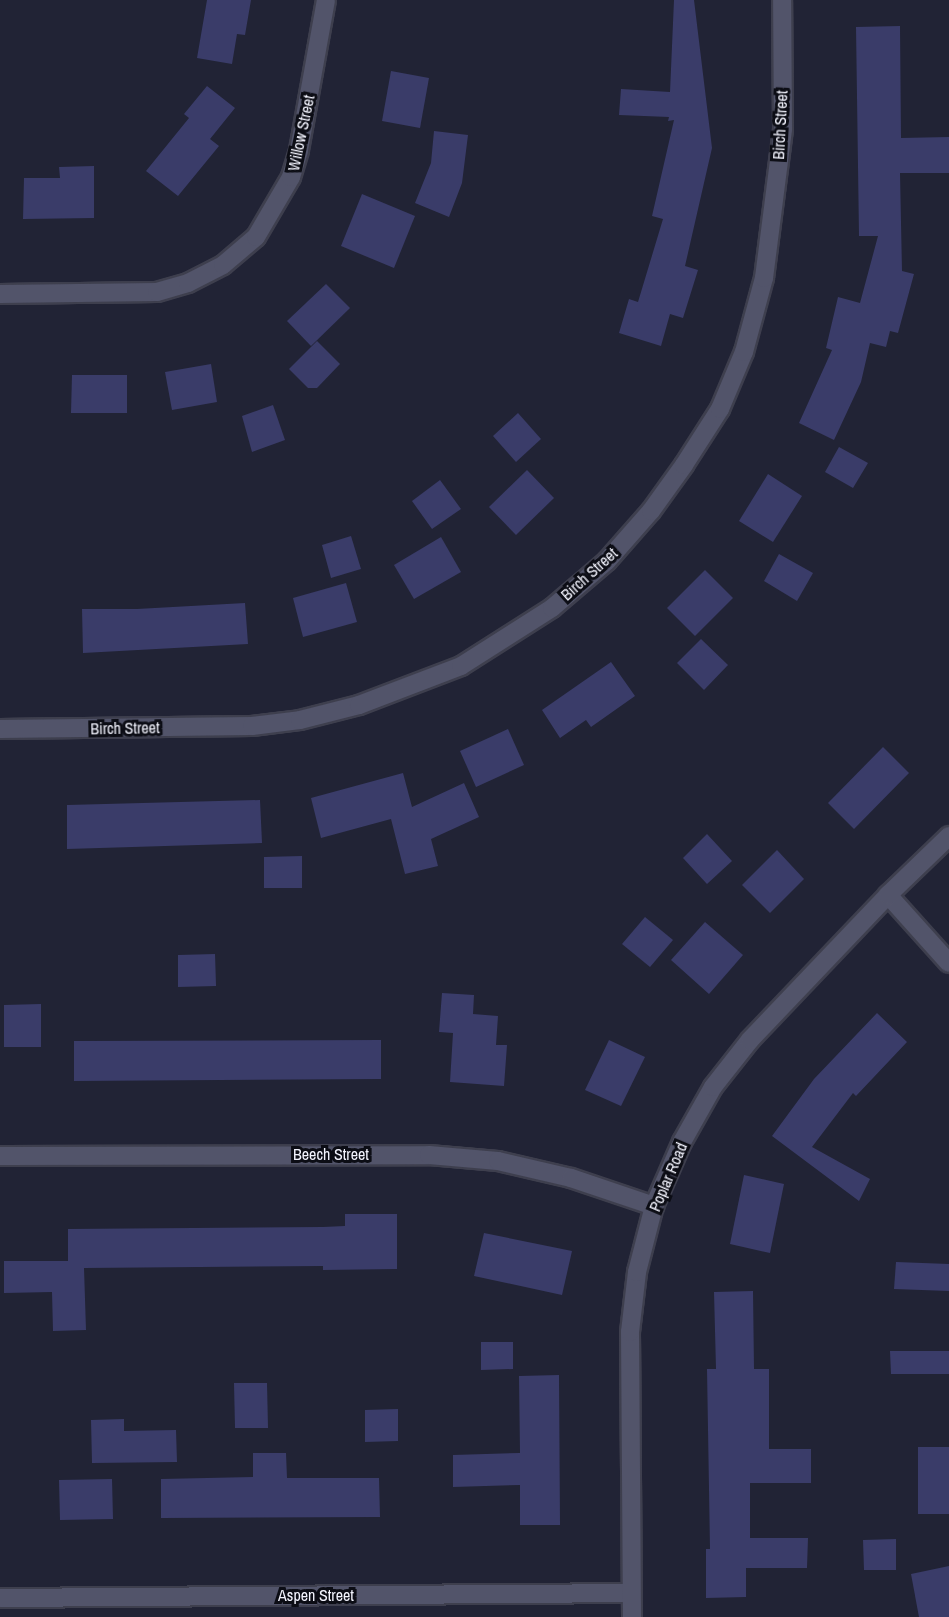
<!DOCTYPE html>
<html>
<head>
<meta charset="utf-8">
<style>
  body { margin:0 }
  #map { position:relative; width:949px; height:1617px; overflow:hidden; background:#212335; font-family:"Archivo Narrow",sans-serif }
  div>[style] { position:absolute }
  .building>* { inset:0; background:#3a3c69 }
  .roads { filter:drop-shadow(2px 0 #3e3f4e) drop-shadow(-2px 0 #3e3f4e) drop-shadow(0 2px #3e3f4e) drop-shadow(0 -2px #3e3f4e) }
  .minor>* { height:18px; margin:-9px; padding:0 9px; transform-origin:9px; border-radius:9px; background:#52546a }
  span { translate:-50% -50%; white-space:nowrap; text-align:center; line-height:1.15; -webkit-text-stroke:6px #0c0d15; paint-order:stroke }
  .street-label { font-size:16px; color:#f3f4fe }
</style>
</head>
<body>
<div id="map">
  <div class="building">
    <div style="clip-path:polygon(207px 0,251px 0,245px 35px,237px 34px,232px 64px,197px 58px)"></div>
    <div style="clip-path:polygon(674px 0,694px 0,712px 148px,685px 266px,698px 270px,683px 318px,670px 314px,661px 346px,619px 333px,629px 299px,638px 302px,663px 219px,652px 216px,674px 120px,668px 121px,669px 117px,619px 115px,621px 89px,670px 92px)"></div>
    <div style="clip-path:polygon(900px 26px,901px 138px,949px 137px,949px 173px,900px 173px,902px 271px,914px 274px,898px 333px,890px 331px,886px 347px,870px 343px,861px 382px,834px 440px,799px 423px,832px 350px,826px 348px,838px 297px,860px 303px,878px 236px,859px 236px,856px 27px)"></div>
    <div style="clip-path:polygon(391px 71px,429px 78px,420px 128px,382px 121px)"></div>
    <div style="clip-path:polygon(207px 86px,235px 108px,210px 139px,219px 146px,178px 196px,146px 171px,189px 118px,184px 114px)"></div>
    <div style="clip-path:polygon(434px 131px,468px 135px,462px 183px,449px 217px,415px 203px,431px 163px)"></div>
    <div style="clip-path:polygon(94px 166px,94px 218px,23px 219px,24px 178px,60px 178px,59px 167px)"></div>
    <div style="clip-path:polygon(362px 194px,415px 216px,394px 268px,341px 246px)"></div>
    <div style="clip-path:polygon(326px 284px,350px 308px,311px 346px,287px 321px)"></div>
    <div style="clip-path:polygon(317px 341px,340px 364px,317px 388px,308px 388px,289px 369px)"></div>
    <div style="clip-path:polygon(211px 364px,217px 402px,172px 410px,165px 372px)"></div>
    <div style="clip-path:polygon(72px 375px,127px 375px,127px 413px,71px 413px)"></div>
    <div style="clip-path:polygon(273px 405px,285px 440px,252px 452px,242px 416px)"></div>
    <div style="clip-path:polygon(518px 413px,541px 439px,516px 462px,493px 436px)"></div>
    <div style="clip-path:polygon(839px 447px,868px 463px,853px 488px,825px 472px)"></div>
    <div style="clip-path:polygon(527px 470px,554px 498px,516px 535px,489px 507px)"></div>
    <div style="clip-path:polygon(768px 474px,802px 496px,773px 542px,739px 521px)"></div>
    <div style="clip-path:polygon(440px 480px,461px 509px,432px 529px,412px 501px)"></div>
    <div style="clip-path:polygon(351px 536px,361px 569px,331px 578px,322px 545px)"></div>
    <div style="clip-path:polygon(441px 537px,461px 572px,414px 599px,394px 565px)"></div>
    <div style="clip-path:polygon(779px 554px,813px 573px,797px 601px,764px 581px)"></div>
    <div style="clip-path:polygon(705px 570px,733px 598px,695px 636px,667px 608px)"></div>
    <div style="clip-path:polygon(346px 583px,357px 622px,303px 637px,293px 598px)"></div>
    <div style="clip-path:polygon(245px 603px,248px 644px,83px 653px,82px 609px,137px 609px)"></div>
    <div style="clip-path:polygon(701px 639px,728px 665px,704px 690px,677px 663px)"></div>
    <div style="clip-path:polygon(611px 662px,635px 696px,591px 727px,586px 720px,560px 738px,542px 710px)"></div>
    <div style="clip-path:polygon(508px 729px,524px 765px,476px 787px,460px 751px)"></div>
    <div style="clip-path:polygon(883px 747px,909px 773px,854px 829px,828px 803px)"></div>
    <div style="clip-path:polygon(403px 773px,412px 807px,464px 783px,479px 817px,431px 839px,438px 866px,405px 874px,391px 819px,321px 838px,311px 798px)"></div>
    <div style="clip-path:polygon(260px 800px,262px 843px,67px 849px,67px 805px)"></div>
    <div style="clip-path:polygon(707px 834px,732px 861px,707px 884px,683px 858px)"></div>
    <div style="clip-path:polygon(777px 850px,804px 879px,770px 913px,742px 885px)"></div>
    <div style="clip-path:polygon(302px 856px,302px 888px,264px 888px,264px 857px)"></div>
    <div style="clip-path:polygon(645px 917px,673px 940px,650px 967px,622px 944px)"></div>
    <div style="clip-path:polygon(705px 922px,743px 955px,709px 994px,671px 960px)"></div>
    <div style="clip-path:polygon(215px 954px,216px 986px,178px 987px,178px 955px)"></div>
    <div style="clip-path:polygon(442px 993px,474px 995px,473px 1014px,498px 1016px,496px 1045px,507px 1045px,504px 1086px,450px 1082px,453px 1033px,439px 1032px)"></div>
    <div style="clip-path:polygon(41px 1004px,41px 1047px,4px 1047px,4px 1005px)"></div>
    <div style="clip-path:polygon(877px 1013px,907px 1042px,856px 1096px,853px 1093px,812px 1147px,870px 1179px,859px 1201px,772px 1136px,814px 1079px)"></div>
    <div style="clip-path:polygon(381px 1040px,381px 1079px,74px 1081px,74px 1041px)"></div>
    <div style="clip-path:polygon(609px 1040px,645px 1057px,621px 1106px,585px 1090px)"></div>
    <div style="clip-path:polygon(744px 1175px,784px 1184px,770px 1253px,730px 1244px)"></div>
    <div style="clip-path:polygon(345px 1214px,397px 1214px,397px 1269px,323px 1270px,323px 1266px,84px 1268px,86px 1330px,53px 1331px,52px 1292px,4px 1293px,4px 1261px,68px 1261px,68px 1229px,323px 1227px,345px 1226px)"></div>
    <div style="clip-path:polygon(484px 1233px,572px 1251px,562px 1295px,474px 1276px)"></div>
    <div style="clip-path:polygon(896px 1262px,949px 1264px,949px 1291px,894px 1289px)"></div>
    <div style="clip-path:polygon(753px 1291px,754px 1369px,769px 1369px,769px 1449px,811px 1449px,811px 1483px,750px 1483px,750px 1538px,808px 1538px,807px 1568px,746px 1568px,746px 1597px,706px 1598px,706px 1549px,710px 1549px,707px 1369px,716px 1369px,714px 1292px)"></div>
    <div style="clip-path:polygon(481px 1342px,513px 1342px,513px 1369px,481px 1370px)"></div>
    <div style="clip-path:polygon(890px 1351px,949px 1351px,949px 1374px,891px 1374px)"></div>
    <div style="clip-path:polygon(559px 1375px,560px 1525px,520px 1525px,520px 1485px,453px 1487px,453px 1455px,520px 1453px,519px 1376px)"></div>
    <div style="clip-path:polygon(234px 1383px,267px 1383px,268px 1428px,235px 1428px)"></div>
    <div style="clip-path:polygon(398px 1409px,398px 1441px,365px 1442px,365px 1410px)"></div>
    <div style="clip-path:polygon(124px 1419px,124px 1431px,176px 1430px,177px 1462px,92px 1463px,91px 1420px)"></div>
    <div style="clip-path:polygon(918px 1447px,949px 1447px,949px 1514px,918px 1514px)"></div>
    <div style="clip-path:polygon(253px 1453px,286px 1453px,287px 1478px,379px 1478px,380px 1517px,161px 1518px,161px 1479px,253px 1477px)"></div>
    <div style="clip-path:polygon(112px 1479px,113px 1519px,60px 1520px,59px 1480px)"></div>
    <div style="clip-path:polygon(896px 1539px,896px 1570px,864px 1570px,863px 1540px)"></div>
    <div style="clip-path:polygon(949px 1566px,949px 1617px,919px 1617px,911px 1574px)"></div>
  </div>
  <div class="roads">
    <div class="minor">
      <div style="left:0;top:294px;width:157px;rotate:-0.7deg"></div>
      <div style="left:157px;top:292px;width:32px;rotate:-16deg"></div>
      <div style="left:188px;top:283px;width:39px;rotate:-27deg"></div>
      <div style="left:223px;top:265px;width:43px;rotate:-40.3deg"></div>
      <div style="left:256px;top:237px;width:69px;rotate:-59.7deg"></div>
      <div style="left:291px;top:177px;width:28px;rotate:-73deg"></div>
      <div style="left:299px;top:150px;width:152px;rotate:-79.8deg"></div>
      <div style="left:0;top:729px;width:252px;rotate:-0.7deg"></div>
      <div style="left:252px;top:726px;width:48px;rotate:-7.1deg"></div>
      <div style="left:300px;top:720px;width:61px;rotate:-14.3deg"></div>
      <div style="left:359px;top:705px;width:109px;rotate:-20.9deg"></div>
      <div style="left:461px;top:666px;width:108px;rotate:-32.5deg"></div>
      <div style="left:552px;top:608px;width:72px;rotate:-40.5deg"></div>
      <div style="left:607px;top:561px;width:67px;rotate:-48.7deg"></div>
      <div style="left:651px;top:511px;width:57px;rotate:-54.3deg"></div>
      <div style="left:684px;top:465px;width:67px;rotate:-57.3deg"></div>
      <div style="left:720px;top:409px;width:62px;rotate:-67.2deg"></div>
      <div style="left:744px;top:352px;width:77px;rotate:-74.9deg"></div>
      <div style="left:764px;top:278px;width:150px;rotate:-82.7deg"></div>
      <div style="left:783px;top:129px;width:129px;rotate:-90.4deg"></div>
      <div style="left:888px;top:895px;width:91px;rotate:48.1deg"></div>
      <div style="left:0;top:1156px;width:429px;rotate:-0.1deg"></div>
      <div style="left:429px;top:1155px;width:69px;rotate:5deg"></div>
      <div style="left:498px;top:1161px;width:75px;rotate:13.1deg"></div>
      <div style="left:571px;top:1178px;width:88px;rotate:18.6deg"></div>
      <div style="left:0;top:1598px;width:631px;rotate:-0.45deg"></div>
      <div style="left:632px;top:1617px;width:285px;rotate:-90.4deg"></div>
      <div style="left:630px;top:1332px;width:60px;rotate:-83.3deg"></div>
      <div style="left:637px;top:1272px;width:68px;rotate:-75.6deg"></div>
      <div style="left:654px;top:1206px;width:70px;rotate:-66.4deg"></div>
      <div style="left:682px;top:1142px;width:63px;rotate:-60.6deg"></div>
      <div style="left:713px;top:1087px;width:60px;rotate:-51.8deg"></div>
      <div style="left:750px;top:1040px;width:200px;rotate:-46.4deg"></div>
      <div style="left:888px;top:895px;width:85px;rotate:-44deg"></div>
    </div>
  </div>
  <div class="street-label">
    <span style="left:780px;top:125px;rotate:-87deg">Birch Street</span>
    <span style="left:301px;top:133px;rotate:-78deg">Willow Street</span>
    <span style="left:589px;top:574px;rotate:-42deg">Birch Street</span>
    <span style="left:125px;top:728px;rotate:-1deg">Birch Street</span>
    <span style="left:331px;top:1154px">Beech Street</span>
    <span style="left:668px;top:1177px;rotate:-67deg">Poplar Road</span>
    <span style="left:316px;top:1595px">Aspen Street</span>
  </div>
</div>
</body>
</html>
